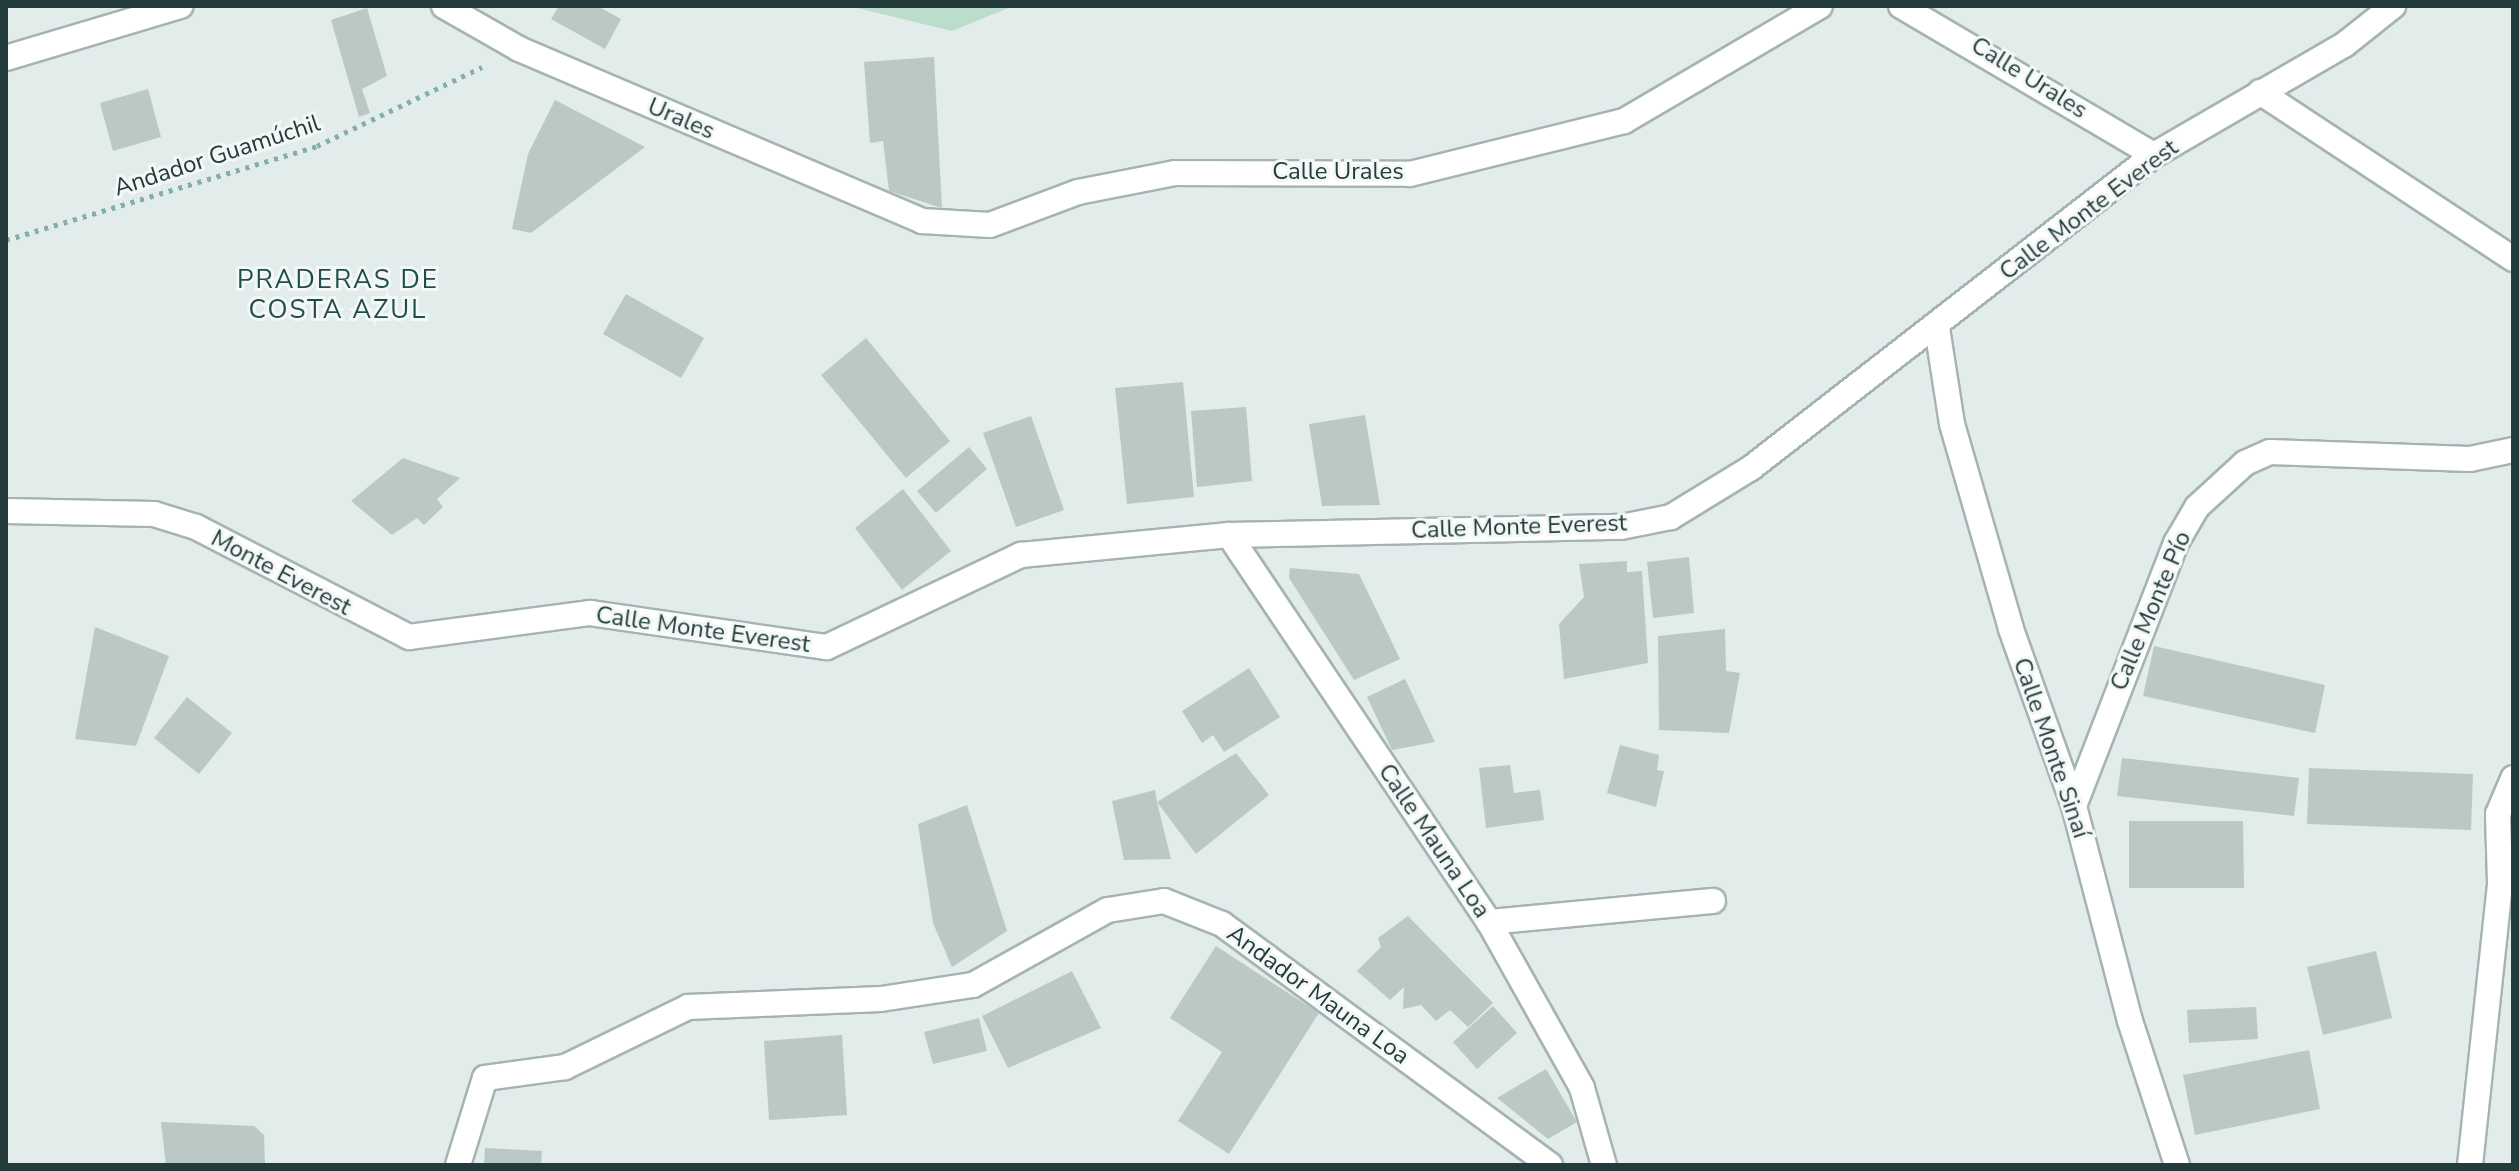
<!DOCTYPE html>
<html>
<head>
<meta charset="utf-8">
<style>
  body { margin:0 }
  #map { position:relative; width:2519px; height:1171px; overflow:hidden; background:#e2ecea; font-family:"Nunito Sans",sans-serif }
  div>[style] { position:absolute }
  .green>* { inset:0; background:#bcdccc }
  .building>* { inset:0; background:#bac9c6 }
  .path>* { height:5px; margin-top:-2.5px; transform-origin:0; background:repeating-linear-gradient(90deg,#84aeaa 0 4px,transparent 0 10px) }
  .roads { filter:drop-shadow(2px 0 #a5b4b2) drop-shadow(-2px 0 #a5b4b2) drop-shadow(0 2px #a5b4b2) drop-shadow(0 -2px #a5b4b2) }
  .pedestrian>* { height:24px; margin:-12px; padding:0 12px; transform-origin:12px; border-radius:12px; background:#fff }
  .minor>* { height:24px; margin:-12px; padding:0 12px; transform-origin:12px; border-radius:12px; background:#fff }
  .tertiary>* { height:24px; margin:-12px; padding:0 12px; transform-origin:12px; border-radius:12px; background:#fff }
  span { translate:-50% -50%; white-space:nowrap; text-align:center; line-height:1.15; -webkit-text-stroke:6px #f3f8f7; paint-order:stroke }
  .street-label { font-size:24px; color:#233c3b }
  .neighbourhood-label { font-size:26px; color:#1f4d4d; letter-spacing:2px }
  .frame { position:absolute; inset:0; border:8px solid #233c3b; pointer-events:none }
</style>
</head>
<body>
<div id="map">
  <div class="green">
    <div style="clip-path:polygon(849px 6px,1013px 6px,952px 31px)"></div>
  </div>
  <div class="building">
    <div style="clip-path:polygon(559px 6px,597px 6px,621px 19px,605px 49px,551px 19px)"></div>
    <div style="clip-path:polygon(367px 8px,387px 76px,362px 89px,370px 113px,359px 117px,331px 20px)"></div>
    <div style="clip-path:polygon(934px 57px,942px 208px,889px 191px,883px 141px,870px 143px,864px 62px)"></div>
    <div style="clip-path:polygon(148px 89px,161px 137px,113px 151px,100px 103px)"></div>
    <div style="clip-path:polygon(555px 100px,645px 147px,531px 233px,512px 229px,528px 154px)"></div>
    <div style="clip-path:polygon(626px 294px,704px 338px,681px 378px,603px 334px)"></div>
    <div style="clip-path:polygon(866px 338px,950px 441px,906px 478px,821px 375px)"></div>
    <div style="clip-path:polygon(1183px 382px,1194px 497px,1127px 504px,1115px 388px)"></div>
    <div style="clip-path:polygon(1246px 407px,1252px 481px,1197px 487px,1191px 411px)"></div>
    <div style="clip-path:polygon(1365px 415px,1380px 505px,1322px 506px,1309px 424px)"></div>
    <div style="clip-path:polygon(1031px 416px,1064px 510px,1016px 527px,983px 433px)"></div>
    <div style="clip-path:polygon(969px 447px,987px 469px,936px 513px,917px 491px)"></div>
    <div style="clip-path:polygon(403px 458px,460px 478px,437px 499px,443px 507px,424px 525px,417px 518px,392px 535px,351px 501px)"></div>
    <div style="clip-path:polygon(903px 489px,951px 551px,902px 590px,855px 528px)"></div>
    <div style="clip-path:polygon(1689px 557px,1694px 613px,1653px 618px,1647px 562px)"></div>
    <div style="clip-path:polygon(1627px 561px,1627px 572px,1642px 571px,1648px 663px,1564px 679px,1559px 624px,1584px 597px,1579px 564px)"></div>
    <div style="clip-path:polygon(1290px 568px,1359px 574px,1400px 659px,1354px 680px,1289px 578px)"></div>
    <div style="clip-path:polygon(95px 627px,169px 656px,136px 746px,75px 739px)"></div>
    <div style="clip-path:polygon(1725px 629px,1726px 671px,1740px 673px,1729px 733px,1659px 730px,1658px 636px)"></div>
    <div style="clip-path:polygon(2154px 646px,2325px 685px,2315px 733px,2143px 696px)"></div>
    <div style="clip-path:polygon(1249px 668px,1280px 717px,1224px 752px,1213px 735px,1202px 743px,1182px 711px)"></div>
    <div style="clip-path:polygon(1405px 679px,1435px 742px,1392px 750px,1367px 697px)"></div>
    <div style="clip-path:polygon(187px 697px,232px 733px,199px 774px,154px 738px)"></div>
    <div style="clip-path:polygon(1620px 745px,1659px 755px,1657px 770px,1664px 771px,1656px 807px,1607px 793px)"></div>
    <div style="clip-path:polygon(1236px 753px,1269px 795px,1196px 854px,1157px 802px,1171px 859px,1124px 860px,1112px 801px,1155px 790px,1157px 802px)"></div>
    <div style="clip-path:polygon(2122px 758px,2299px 778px,2294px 816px,2117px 796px)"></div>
    <div style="clip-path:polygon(1510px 765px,1514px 793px,1540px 790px,1544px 820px,1486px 828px,1479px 768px)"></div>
    <div style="clip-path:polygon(2309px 768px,2473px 774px,2471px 830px,2307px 824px)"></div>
    <div style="clip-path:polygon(967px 805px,1007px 931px,952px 967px,933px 923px,918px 824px)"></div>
    <div style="clip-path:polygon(2129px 821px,2243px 821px,2244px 888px,2129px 888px)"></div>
    <div style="clip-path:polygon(1408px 916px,1493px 1003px,1468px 1027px,1450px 1010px,1436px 1021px,1421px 1005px,1403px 1009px,1404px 987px,1390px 1000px,1357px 971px,1381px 947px,1378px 938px)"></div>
    <div style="clip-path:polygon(1216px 946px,1319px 1013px,1229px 1154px,1178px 1121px,1222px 1052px,1170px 1018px)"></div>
    <div style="clip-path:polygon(2376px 951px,2392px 1018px,2323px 1035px,2307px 967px)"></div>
    <div style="clip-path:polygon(1072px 971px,1101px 1028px,1008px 1068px,982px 1016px)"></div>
    <div style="clip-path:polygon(1493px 1006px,1517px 1033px,1477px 1069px,1453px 1042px)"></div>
    <div style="clip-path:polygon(2256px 1007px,2258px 1039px,2189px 1043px,2187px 1010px)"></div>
    <div style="clip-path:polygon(979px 1018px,987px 1051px,933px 1064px,924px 1032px)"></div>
    <div style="clip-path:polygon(842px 1035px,847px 1115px,769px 1120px,764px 1041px)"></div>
    <div style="clip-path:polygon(2309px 1050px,2320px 1109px,2195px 1135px,2183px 1075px)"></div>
    <div style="clip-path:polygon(1546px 1069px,1577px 1122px,1548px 1139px,1497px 1098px)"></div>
    <div style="clip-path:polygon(161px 1122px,254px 1126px,264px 1135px,265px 1165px,166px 1165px)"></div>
    <div style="clip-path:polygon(485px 1148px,542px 1151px,541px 1165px,484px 1165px)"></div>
  </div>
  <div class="path">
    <div style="left:6px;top:240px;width:325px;rotate:-16.8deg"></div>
    <div style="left:317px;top:146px;width:183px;rotate:-25.6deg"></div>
  </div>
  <div class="roads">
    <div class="pedestrian">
      <div style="left:2260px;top:92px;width:303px;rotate:33.4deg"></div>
      <div style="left:458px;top:1165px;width:91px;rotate:-72.8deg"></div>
      <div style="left:485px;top:1078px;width:81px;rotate:-7.8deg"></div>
    </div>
    <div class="minor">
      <div style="left:6px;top:58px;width:182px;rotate:-16.6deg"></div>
      <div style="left:1937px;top:328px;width:97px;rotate:81.1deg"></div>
      <div style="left:1952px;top:424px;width:213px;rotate:73.9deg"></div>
      <div style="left:2011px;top:629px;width:188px;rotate:70.4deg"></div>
      <div style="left:2074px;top:806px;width:222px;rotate:75.4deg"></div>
      <div style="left:2130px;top:1021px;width:151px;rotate:71.9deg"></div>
      <div style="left:6px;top:511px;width:148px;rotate:1.2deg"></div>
      <div style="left:154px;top:514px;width:44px;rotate:17.2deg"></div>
      <div style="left:196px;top:527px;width:240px;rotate:27.3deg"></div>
      <div style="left:409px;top:637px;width:183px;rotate:-7.6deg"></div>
      <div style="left:590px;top:613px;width:239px;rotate:8.2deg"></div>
      <div style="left:827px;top:647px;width:215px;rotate:-25.4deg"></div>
      <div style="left:1021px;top:555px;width:209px;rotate:-5.5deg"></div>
      <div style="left:1229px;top:535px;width:392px;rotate:-1.2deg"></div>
      <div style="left:1621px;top:527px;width:51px;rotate:-11.3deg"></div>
      <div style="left:1671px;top:517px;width:94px;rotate:-31.5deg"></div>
      <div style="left:1751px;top:468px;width:510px;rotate:-37.84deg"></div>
      <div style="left:1229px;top:535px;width:466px;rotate:56.1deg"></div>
      <div style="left:1489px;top:922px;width:190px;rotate:60.7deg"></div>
      <div style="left:1582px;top:1088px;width:80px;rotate:74.1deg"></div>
      <div style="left:2074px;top:806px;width:282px;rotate:-68.8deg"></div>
      <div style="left:2176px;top:543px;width:42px;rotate:-59.7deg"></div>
      <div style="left:2197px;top:507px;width:65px;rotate:-42.5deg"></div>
      <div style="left:2245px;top:463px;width:27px;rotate:-24deg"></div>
      <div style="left:2270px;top:452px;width:200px;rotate:2deg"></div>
      <div style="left:2470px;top:459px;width:44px;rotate:-11.8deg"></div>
      <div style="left:1489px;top:922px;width:225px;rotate:-5.4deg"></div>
      <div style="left:565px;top:1067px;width:137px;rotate:-26deg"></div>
      <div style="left:688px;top:1007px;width:193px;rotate:-2.4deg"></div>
      <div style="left:881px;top:999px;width:93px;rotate:-8.7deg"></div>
      <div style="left:973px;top:985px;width:154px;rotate:-29.1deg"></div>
      <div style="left:1108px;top:910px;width:57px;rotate:-9.1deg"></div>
      <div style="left:1164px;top:901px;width:62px;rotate:21.6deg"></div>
      <div style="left:1222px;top:924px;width:407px;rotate:36.3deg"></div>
      <div style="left:2470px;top:1165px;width:284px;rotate:-83.9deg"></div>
      <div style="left:2500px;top:883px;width:69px;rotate:-91.7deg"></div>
      <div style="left:2498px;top:814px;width:39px;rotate:-67deg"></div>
    </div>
    <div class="tertiary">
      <div style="left:444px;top:6px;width:86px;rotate:29.8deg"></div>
      <div style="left:519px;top:49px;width:438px;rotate:23.1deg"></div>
      <div style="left:922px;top:221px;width:68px;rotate:3.4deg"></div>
      <div style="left:990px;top:225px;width:94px;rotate:-20.6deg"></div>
      <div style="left:1078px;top:192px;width:99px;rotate:-11.1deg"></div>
      <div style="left:1175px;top:173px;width:235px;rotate:0.2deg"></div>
      <div style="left:1410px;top:174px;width:220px;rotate:-13.9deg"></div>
      <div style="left:1624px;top:121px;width:227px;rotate:-30.4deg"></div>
      <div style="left:1901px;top:6px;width:294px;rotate:30.5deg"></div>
      <div style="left:2154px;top:155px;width:220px;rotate:-30.1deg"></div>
      <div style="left:2344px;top:45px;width:63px;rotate:-38.5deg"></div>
    </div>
  </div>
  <div class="street-label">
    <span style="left:2029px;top:78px;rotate:32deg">Calle Urales</span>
    <span style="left:681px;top:119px;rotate:23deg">Urales</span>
    <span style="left:217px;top:156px;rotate:-18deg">Andador Guamúchil</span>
    <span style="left:1338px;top:172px">Calle Urales</span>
    <span style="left:2089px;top:210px;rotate:-37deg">Calle Monte Everest</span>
    <span style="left:1519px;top:527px;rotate:-2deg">Calle Monte Everest</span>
    <span style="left:281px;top:573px;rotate:28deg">Monte Everest</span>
    <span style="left:2151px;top:611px;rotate:-67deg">Calle Monte Pío</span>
    <span style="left:703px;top:630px;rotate:8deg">Calle Monte Everest</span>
    <span style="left:2051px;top:748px;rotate:71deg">Calle Monte Sinaí</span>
    <span style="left:1434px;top:841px;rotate:56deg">Calle Mauna Loa</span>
    <span style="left:1318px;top:995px;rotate:36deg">Andador Mauna Loa</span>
  </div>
  <div class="neighbourhood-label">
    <span style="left:338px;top:295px">PRADERAS DE<br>COSTA AZUL</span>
  </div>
  <div class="frame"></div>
</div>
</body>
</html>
